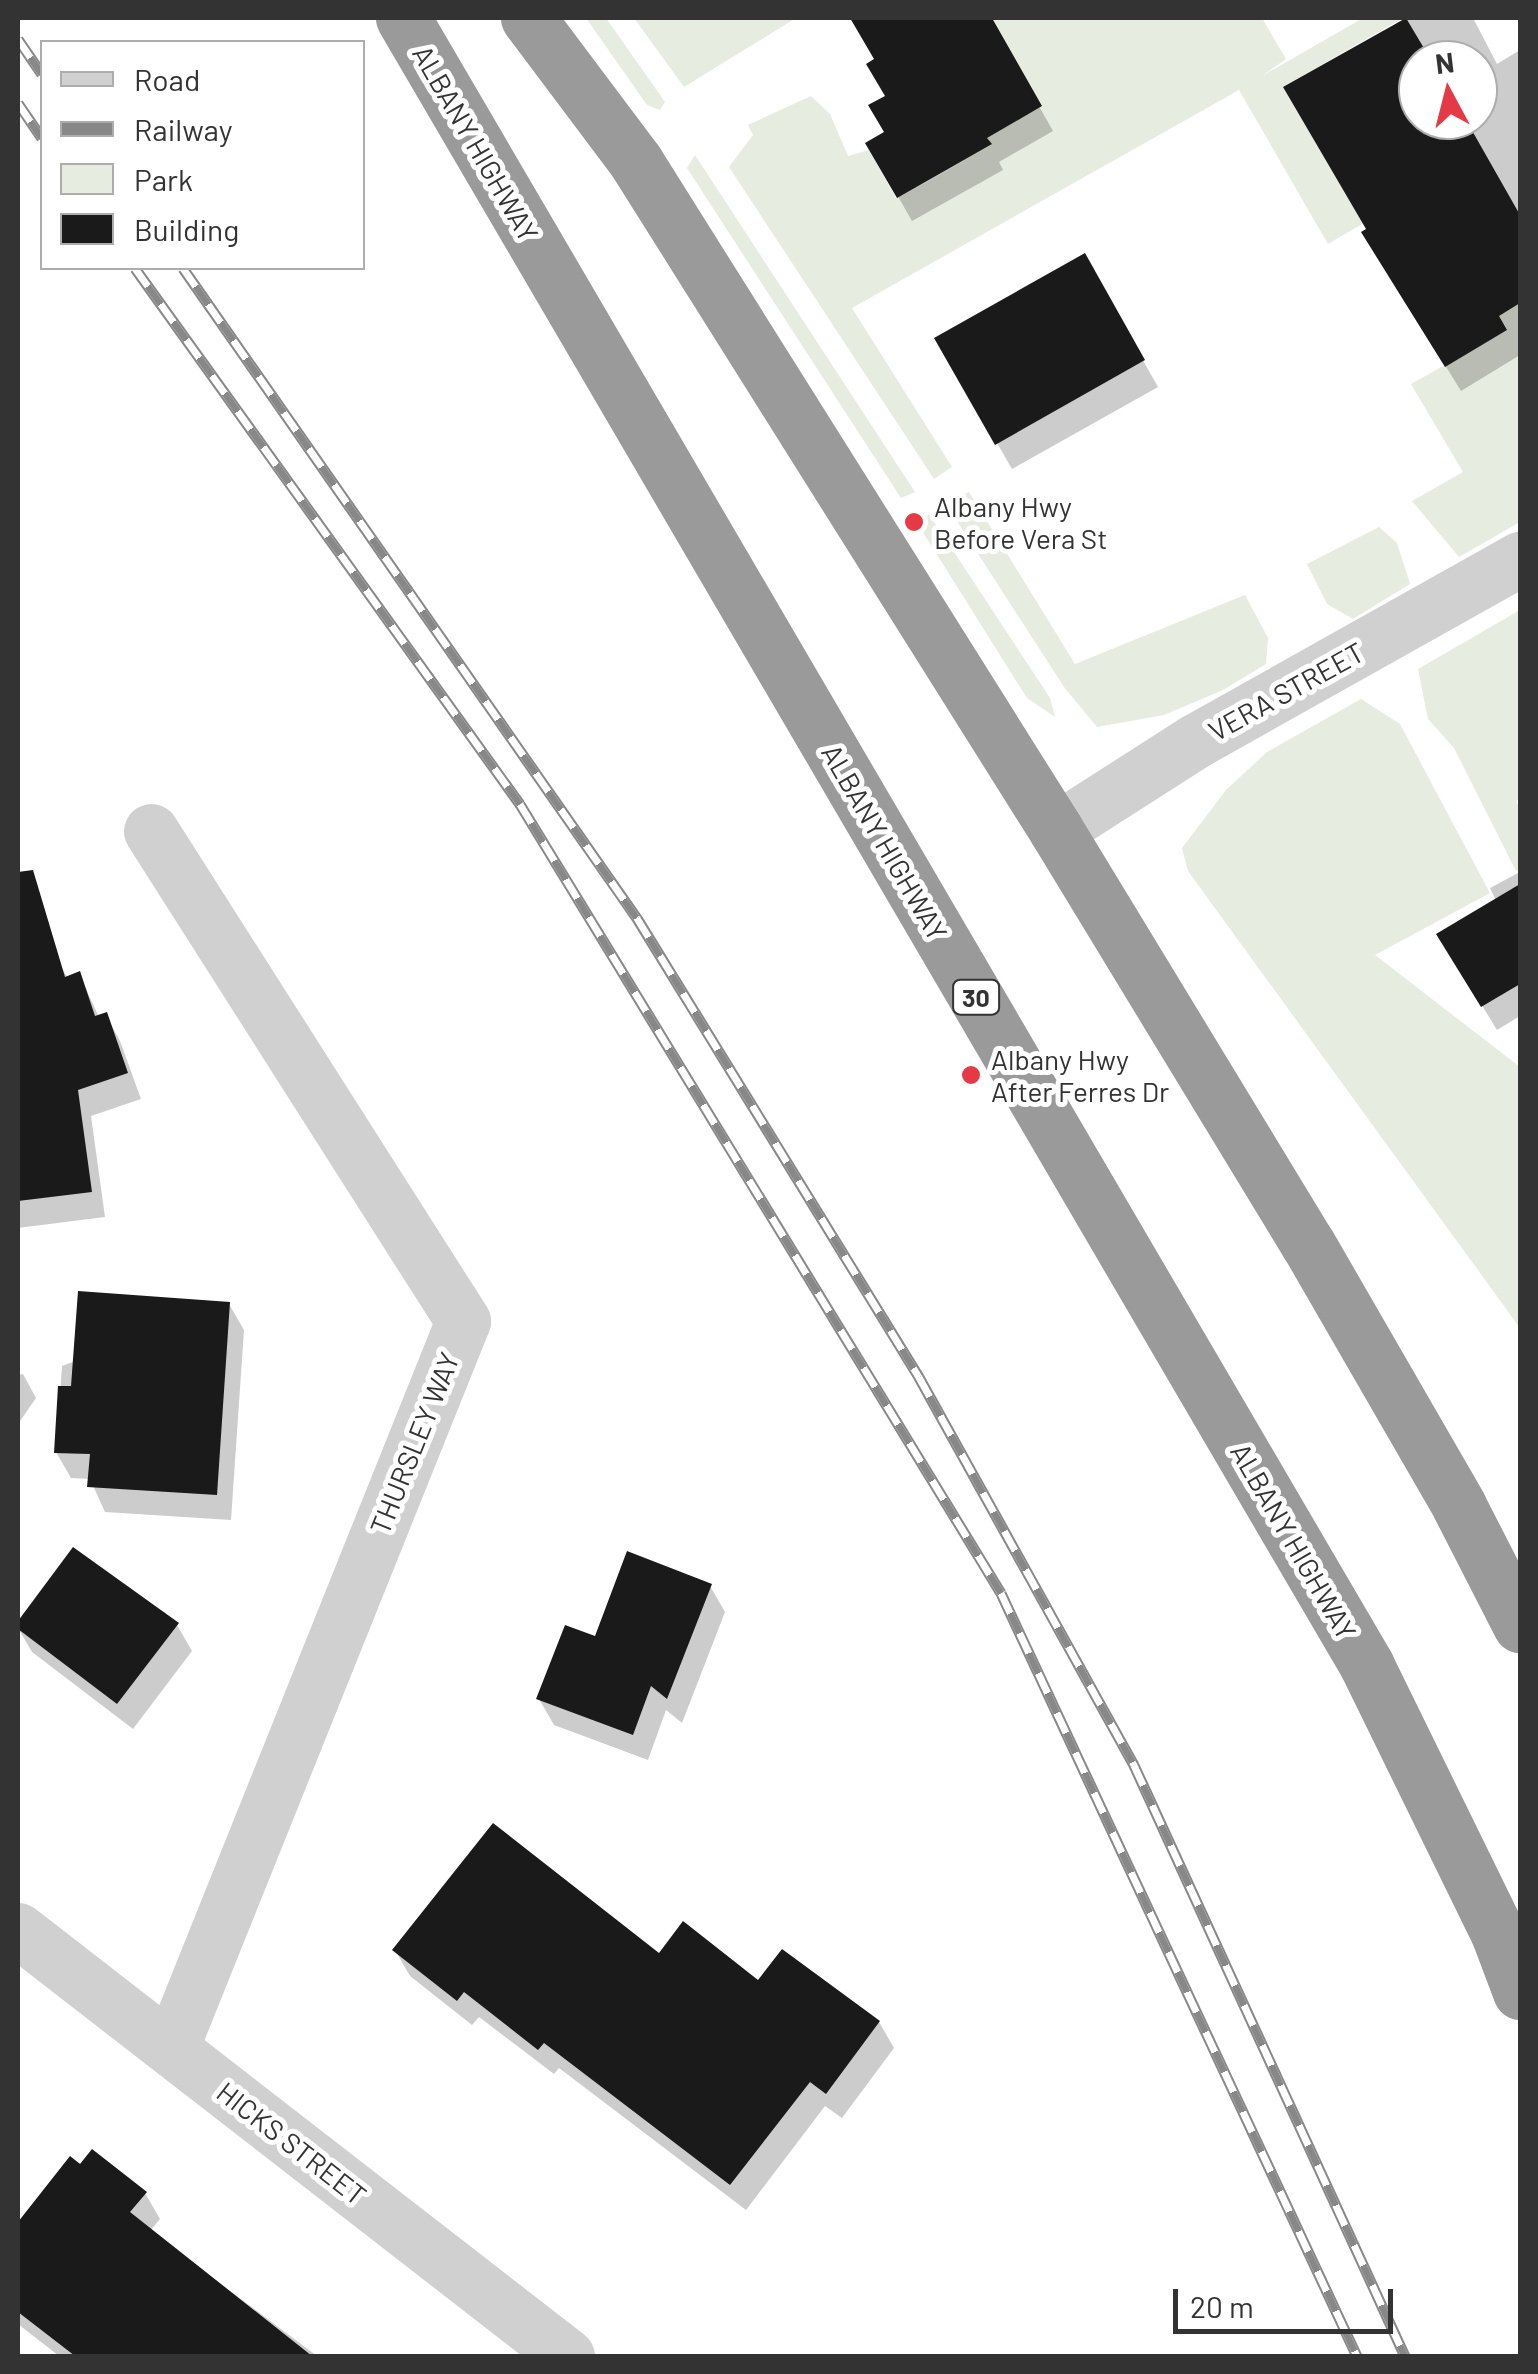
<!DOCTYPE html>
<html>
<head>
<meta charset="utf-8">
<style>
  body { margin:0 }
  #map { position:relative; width:1538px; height:2374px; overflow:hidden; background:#fff; font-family:Barlow,sans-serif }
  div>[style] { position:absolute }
  .green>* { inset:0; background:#e6ecdf }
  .shadow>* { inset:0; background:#0003 }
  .building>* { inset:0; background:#1a1a1a }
  .minor>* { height:55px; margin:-27.5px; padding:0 27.5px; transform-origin:27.5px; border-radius:27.5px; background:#d0d0d0 }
  .highway>* { height:55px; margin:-27.5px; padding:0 27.5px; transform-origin:27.5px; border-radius:27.5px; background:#9a9a9a }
  .rail>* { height:11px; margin-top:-5.5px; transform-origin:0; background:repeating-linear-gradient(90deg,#fff 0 22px,#888 0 44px); box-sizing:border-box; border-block:2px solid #888 }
  .dots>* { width:28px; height:28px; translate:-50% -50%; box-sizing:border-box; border:5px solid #fff; border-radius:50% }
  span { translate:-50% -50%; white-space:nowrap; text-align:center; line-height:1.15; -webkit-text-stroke:10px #fff; paint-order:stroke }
  .shield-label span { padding:2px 8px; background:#fff; border:2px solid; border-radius:8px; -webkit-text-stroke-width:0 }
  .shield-label { font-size:25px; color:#333; font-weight:700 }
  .street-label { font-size:28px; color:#333 }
  .poi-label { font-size:28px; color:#333 }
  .left { translate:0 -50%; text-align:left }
  .frame { position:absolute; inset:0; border:20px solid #333; pointer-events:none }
  .legend { position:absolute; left:40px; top:40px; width:325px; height:230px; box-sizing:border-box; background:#fff; border:2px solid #adadad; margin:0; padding:12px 18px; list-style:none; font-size:30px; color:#333 }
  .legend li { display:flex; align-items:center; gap:20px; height:50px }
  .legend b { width:50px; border:2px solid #adadad }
  .north { position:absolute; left:1398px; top:40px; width:100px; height:100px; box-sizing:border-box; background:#fff; border:2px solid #adadad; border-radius:50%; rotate:353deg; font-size:28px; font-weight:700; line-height:40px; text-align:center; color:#333 }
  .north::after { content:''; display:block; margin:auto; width:35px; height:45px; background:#e63946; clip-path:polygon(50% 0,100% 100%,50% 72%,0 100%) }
  .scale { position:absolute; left:1173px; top:2289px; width:220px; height:45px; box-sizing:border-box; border:5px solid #333; border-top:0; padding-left:12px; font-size:30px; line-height:35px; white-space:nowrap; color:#333; -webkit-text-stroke:8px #fff; paint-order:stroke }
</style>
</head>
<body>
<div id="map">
  <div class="green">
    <div style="clip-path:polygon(586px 18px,606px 18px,665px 102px,660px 110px,647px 105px)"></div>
    <div style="clip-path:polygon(634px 18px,796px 18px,684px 87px)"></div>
    <div style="clip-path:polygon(992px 18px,1262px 18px,1286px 59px,1262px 76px,1363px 18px,1403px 18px,1283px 87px,1357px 213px,1427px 186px,1328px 244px,1239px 90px,852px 308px,952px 467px,934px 479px,729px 167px,753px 135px,748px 125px,811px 96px,830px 114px,848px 156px,869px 150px,896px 198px,929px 181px,991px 145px,987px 138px,1041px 106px)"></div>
    <div style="clip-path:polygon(695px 155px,915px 492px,901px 498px,687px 168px)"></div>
    <div style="clip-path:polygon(1520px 303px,1520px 522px,1459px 557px,1412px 501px,1463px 472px,1411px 384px,1506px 331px,1499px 316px)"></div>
    <div style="clip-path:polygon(969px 492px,1075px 664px,1245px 595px,1268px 638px,1266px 664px,1223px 690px,1164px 715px,1097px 727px,1064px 687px,946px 504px)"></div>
    <div style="clip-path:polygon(929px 514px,1050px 698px,1055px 717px,1027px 698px,919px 526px)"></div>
    <div style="clip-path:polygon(1379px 527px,1397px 543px,1410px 584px,1353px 619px,1327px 604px,1307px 564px)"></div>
    <div style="clip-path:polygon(1520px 610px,1520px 799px,1516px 801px,1520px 809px,1520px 869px,1516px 871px,1454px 748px,1428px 719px,1418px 669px)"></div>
    <div style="clip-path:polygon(1361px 699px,1400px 724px,1490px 893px,1375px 955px,1520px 1067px,1520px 1328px,1188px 871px,1182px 848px,1226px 790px,1267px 752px)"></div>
  </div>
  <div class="shadow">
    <div style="clip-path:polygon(853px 18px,989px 18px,1053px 131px,999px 162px,1003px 170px,912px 221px,868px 144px,887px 133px,888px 97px,878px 60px)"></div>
    <div style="clip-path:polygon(evenodd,1408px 18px,1473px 18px,1497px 64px,1520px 50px,1520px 355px,1461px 391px,1379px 258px,1370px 230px,1286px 88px,1408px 18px,1418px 60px,1478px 60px,1478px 120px,1418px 120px,1418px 60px)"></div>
    <div style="clip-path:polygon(1084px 256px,1158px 387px,1012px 469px,937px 339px)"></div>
    <div style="clip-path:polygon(1520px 872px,1520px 1016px,1497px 1030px,1439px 935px,1496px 901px,1490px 888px)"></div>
    <div style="clip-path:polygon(58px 962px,68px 978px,79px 974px,99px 1017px,106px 1015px,120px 1041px,141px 1099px,91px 1116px,105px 1217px,18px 1228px,18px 975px)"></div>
    <div style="clip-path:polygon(229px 1304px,244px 1330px,231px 1520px,105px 1512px,90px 1479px,71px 1478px,56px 1452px,62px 1366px)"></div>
    <div style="clip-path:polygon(23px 1374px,36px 1398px,18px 1424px,18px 1375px)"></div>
    <div style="clip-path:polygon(74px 1550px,177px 1625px,192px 1651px,133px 1729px,32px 1652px,18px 1628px)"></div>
    <div style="clip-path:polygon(710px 1586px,725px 1612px,682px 1723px,666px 1710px,648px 1760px,554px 1725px,539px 1699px,596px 1640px)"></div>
    <div style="clip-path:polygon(395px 1950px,660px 1956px,879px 2022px,894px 2048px,842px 2118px,825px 2106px,746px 2210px,559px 2068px,554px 2074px,479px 2017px,472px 2025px,410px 1976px)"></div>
    <div style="clip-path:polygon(70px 2159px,145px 2193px,160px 2219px,150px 2231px,317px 2356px,59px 2356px,18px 2324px,18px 2226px)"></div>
  </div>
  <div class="building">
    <div style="clip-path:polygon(850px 18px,992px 18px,1042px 106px,987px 138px,992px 144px,897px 198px,865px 143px,884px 132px,868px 105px,885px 96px,866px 64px,874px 59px)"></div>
    <div style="clip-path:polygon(1406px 18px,1431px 60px,1418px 60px,1418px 120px,1466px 120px,1520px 215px,1520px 303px,1499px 316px,1507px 330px,1445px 367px,1361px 232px,1366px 229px,1283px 87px)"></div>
    <div style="clip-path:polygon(1085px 253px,1145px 360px,995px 445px,934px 338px)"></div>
    <div style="clip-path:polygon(33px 870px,65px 977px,80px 971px,95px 1016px,107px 1012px,128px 1073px,78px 1090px,92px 1192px,18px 1201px,18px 872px)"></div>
    <div style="clip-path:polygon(1520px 884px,1520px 984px,1481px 1007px,1436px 934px)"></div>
    <div style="clip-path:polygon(78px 1291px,230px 1302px,217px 1495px,87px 1487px,90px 1454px,54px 1453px,58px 1386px,71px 1386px)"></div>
    <div style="clip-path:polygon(73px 1547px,179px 1623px,117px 1704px,18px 1629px,18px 1621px)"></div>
    <div style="clip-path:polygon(627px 1551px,712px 1584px,667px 1699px,651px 1686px,633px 1735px,536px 1699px,565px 1625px,595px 1636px)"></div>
    <div style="clip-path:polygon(493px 1823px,659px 1953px,683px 1921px,758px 1980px,782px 1949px,880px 2021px,826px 2094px,810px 2082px,730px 2185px,544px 2043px,538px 2050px,464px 1992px,457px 2001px,392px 1950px)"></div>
    <div style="clip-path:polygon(92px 2149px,147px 2192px,130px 2212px,312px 2356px,75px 2356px,18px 2312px,18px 2222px,70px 2156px,80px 2164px)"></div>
  </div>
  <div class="minor">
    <div style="left:1056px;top:830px;width:167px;rotate:-32.6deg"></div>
    <div style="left:1197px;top:740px;width:370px;rotate:-29.3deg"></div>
    <div style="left:151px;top:831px;width:581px;rotate:57.51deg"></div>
    <div style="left:463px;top:1321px;width:783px;rotate:111.88deg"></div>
    <div style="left:18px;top:1930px;width:695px;rotate:37.81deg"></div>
  </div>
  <div class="highway">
    <div style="left:403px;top:18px;width:1909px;rotate:59.67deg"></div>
    <div style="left:1367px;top:1666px;width:301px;rotate:63.9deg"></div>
    <div style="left:1499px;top:1936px;width:60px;rotate:69.4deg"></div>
    <div style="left:528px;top:18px;width:180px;rotate:53.1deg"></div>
    <div style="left:636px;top:162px;width:789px;rotate:57.84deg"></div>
    <div style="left:1056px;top:830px;width:485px;rotate:58.7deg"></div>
    <div style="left:1308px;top:1244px;width:302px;rotate:60deg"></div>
    <div style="left:1459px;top:1506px;width:134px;rotate:62.9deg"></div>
  </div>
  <div class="rail">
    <div style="left:18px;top:39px;width:42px;rotate:55.6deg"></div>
    <div style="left:18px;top:103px;width:42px;rotate:55.6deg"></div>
    <div style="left:135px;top:268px;width:660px;rotate:54.31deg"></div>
    <div style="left:520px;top:804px;width:924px;rotate:58.63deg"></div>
    <div style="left:1001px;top:1593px;width:842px;rotate:64.99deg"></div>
    <div style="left:183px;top:268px;width:793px;rotate:55.07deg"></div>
    <div style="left:637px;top:918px;width:539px;rotate:58.43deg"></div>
    <div style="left:919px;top:1377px;width:444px;rotate:61deg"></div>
    <div style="left:1134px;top:1765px;width:650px;rotate:65.37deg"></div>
  </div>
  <div class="dots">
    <div style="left:914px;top:522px;background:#e63946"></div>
    <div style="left:971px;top:1075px;background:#e63946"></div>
  </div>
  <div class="shield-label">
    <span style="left:976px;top:997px">30</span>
  </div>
  <div class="street-label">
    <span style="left:476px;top:143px;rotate:60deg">ALBANY HIGHWAY</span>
    <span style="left:1286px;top:691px;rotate:-29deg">VERA STREET</span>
    <span style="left:885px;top:842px;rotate:60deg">ALBANY HIGHWAY</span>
    <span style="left:414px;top:1443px;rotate:-68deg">THURSLEY WAY</span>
    <span style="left:1294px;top:1541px;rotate:60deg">ALBANY HIGHWAY</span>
    <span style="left:292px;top:2143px;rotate:38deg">HICKS STREET</span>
  </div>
  <div class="poi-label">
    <span class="left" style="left:934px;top:522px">Albany Hwy<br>Before Vera St</span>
    <span class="left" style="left:991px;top:1075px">Albany Hwy<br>After Ferres Dr</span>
  </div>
  <div class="frame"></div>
  <ul class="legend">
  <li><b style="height:12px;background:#d0d0d0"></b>Road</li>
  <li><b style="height:12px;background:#888"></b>Railway</li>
  <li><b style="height:28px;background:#e6ecdf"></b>Park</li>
  <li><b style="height:28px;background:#1a1a1a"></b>Building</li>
  </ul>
  <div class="north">N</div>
  <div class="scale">20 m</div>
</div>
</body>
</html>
